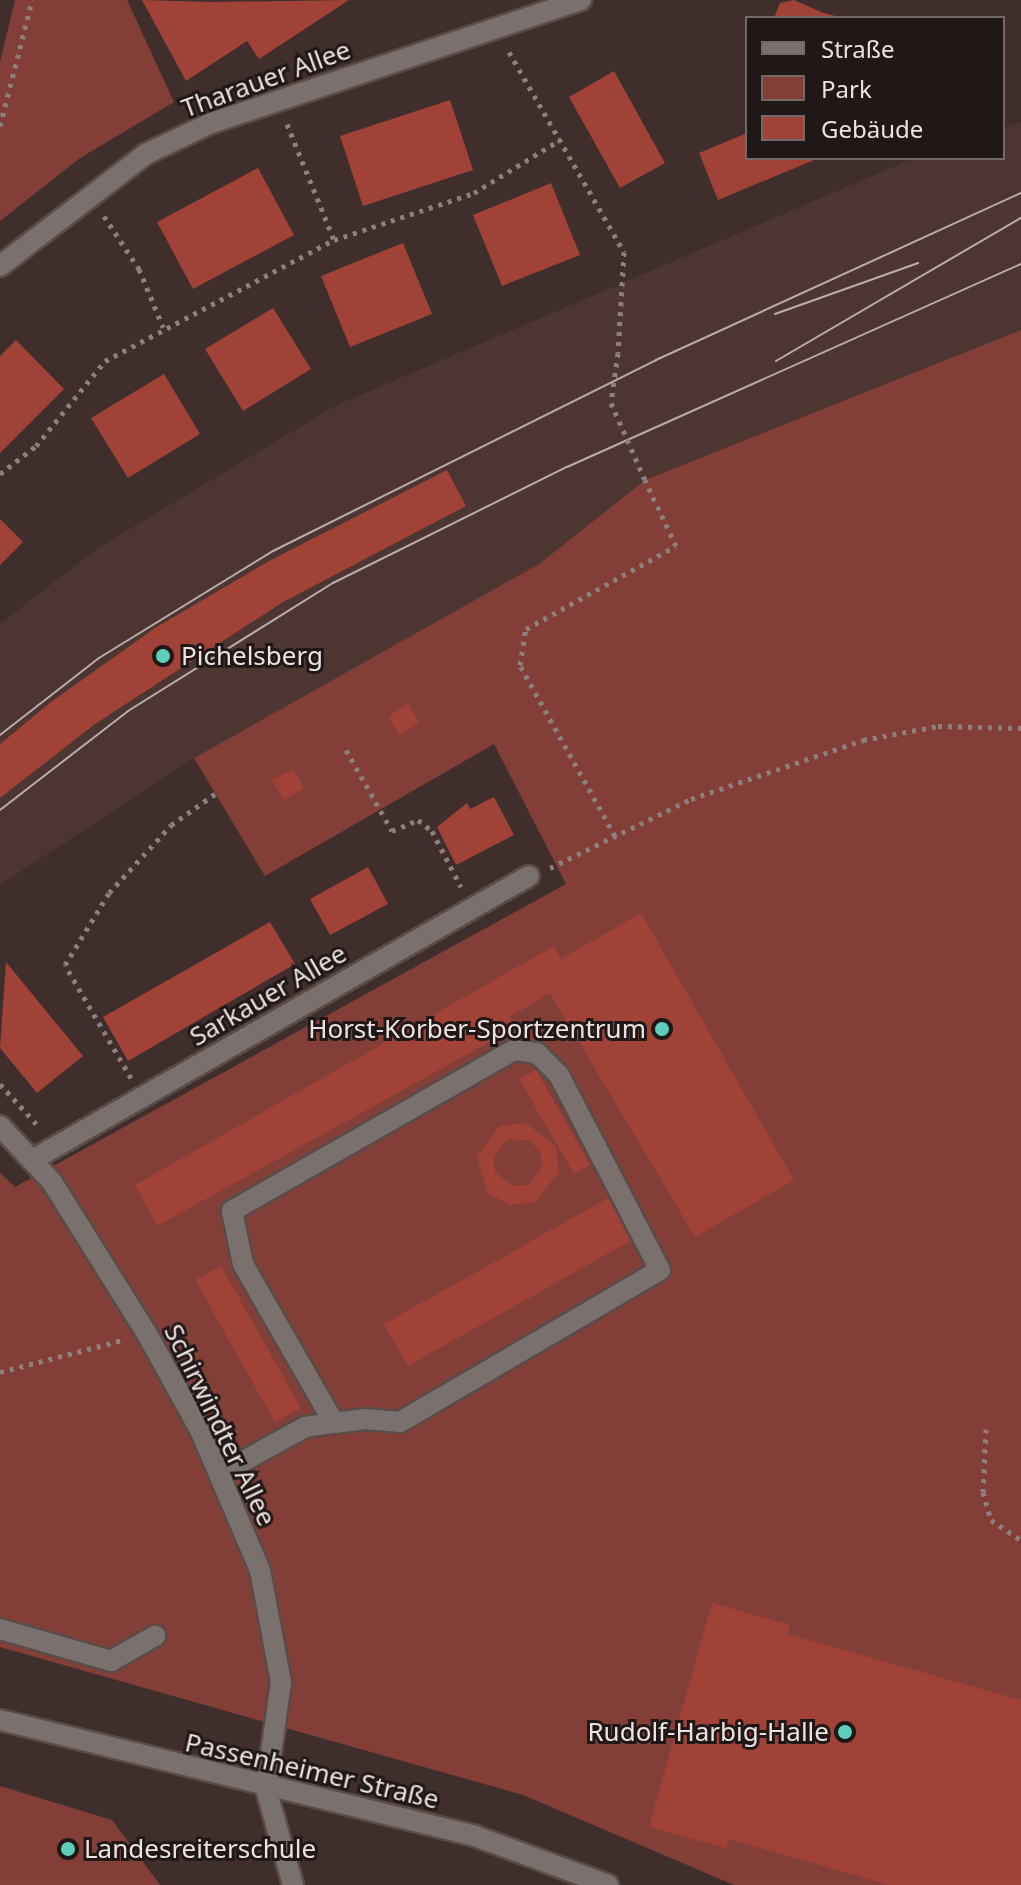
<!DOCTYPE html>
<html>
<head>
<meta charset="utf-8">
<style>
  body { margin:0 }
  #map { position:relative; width:1021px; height:1885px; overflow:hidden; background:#3f2e2b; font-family:"Noto Sans",sans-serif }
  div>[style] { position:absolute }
  .built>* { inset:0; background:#4d3531 }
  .green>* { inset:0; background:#833f37 }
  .building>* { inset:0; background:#a04237 }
  .path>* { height:5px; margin-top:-2.5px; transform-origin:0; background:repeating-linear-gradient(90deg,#8d7f7d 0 4px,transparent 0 10px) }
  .roads { filter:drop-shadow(2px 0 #5b4b48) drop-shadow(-2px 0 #5b4b48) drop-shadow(0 2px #5b4b48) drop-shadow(0 -2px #5b4b48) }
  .minor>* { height:20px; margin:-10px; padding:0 10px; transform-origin:10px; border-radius:10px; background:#7a716f }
  .tram>* { height:2px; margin:-1px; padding:0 1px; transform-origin:1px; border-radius:1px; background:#baadab }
  .path-bridge>* { height:5px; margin-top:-2.5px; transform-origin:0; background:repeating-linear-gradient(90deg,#8d7f7d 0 4px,transparent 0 10px) }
  .dots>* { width:22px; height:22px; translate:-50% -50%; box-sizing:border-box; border:4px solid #201817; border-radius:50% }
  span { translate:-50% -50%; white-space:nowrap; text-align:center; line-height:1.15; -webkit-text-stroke:6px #201817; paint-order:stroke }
  .street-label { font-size:26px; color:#ede2e0 }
  .poi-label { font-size:26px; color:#ede2e0 }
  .left { translate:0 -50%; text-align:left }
  .right { translate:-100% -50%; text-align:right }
  .legend { position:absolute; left:745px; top:16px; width:260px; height:144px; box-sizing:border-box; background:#201817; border:2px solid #726967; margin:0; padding:10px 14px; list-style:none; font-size:24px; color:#ede2e0 }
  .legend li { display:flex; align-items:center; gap:16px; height:40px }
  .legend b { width:40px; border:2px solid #726967 }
</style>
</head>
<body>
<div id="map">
  <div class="built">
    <div style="clip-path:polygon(1021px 122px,1021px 330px,645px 480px,539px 564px,194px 758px,0 885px,0 624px,98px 548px,335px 406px,914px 158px,1003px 158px,1003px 128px)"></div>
  </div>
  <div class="green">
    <div style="clip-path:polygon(15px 0,127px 0,174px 102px,80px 158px,0 221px,0 62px)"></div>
    <div style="clip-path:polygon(1021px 330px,1021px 1885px,734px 1885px,523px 1795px,0 1647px,0 1173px,15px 1187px,566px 884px,494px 744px,265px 876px,194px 758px,539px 564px,645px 480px)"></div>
    <div style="clip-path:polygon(0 1786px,112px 1820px,160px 1885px,0 1885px)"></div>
  </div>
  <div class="building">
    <div style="clip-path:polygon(142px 0,211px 2px,349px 0,259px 59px,247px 41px,186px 81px)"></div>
    <div style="clip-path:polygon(794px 0,821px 12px,842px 18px,774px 18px,780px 3px)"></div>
    <div style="clip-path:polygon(614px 71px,665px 163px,620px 188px,569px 97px)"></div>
    <div style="clip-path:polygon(450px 100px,473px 170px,363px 206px,340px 136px)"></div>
    <div style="clip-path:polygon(747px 133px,747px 158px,819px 158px,718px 200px,699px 153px)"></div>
    <div style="clip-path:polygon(258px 168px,294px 235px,193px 289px,157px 222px)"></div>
    <div style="clip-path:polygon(551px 183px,580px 255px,502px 286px,473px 215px)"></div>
    <div style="clip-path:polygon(403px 243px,432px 314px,350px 347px,321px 276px)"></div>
    <div style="clip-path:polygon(273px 308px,311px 369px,243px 411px,205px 349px)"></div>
    <div style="clip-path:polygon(16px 340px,64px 389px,0 453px,0 356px)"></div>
    <div style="clip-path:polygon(164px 374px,200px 434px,128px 478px,91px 418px)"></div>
    <div style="clip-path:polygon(447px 470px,466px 506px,283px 602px,95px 724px,0 798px,0 744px,51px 702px,155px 628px,269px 561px)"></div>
    <div style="clip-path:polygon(0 519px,23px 542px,0 565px)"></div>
    <div style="clip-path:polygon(408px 703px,419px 722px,400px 736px,388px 717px)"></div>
    <div style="clip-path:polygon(293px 769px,304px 788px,284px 800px,272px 780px)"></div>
    <div style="clip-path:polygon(494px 797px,514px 835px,456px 865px,437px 827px,467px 803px,470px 809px)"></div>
    <div style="clip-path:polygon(368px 867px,388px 904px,330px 935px,310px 899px)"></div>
    <div style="clip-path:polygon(641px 913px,794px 1180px,695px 1237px,550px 993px,509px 1017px,515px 1028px,157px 1226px,135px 1185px,554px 946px,561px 959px)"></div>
    <div style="clip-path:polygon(270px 922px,295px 964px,128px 1061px,103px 1017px)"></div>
    <div style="clip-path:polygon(6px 962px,83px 1056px,37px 1093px,0 1048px)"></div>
    <div style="clip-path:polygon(536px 1070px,590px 1165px,574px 1174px,519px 1079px)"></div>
    <div style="clip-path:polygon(evenodd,526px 1123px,556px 1146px,559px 1172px,535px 1202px,510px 1205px,487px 1193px,477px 1156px,500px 1126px,526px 1123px,507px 1139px,530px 1140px,540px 1152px,542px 1167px,528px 1185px,513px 1186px,495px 1172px,494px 1157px,507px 1139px)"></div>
    <div style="clip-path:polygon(608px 1198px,632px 1240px,408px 1366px,384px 1324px)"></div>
    <div style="clip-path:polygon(221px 1266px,301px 1408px,275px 1422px,195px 1280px)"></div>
    <div style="clip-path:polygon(712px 1603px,790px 1625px,787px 1634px,1021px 1700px,1021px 1885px,890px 1885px,729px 1839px,726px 1848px,649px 1827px)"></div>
  </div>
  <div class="path">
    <div style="left:509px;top:52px;width:231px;rotate:60.1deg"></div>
    <div style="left:624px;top:252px;width:101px;rotate:93.4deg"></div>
    <div style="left:287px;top:124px;width:125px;rotate:67.9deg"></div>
    <div style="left:0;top:126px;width:130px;rotate:-75.7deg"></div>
    <div style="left:104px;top:216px;width:64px;rotate:56.6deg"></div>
    <div style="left:139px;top:269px;width:63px;rotate:67.5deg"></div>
    <div style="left:0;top:474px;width:46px;rotate:-37.9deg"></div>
    <div style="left:36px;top:446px;width:109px;rotate:-50.9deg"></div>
    <div style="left:105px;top:361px;width:259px;rotate:-27.9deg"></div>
    <div style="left:334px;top:240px;width:148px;rotate:-18.6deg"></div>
    <div style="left:474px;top:193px;width:102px;rotate:-31.8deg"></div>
    <div style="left:346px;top:750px;width:93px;rotate:60.4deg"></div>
    <div style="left:392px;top:831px;width:28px;rotate:-23deg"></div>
    <div style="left:418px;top:820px;width:18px;rotate:38deg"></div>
    <div style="left:432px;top:831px;width:63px;rotate:62.6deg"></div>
    <div style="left:615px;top:836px;width:196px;rotate:-119.1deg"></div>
    <div style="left:520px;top:665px;width:36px;rotate:-81deg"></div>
    <div style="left:526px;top:629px;width:171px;rotate:-29deg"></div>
    <div style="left:676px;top:546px;width:73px;rotate:-115.2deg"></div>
    <div style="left:550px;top:868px;width:157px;rotate:-26.1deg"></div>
    <div style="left:691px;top:799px;width:182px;rotate:-18.9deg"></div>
    <div style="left:863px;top:740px;width:76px;rotate:-10.6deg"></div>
    <div style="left:938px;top:726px;width:83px;rotate:1.4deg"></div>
    <div style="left:131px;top:1078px;width:131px;rotate:-120.3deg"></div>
    <div style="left:65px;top:965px;width:84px;rotate:-58.6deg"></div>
    <div style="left:109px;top:893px;width:92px;rotate:-47.6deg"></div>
    <div style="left:171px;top:825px;width:54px;rotate:-35.2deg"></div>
    <div style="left:0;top:1084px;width:59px;rotate:47.7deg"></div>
    <div style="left:0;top:1372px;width:127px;rotate:-14.6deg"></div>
    <div style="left:986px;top:1429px;width:63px;rotate:92.7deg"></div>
    <div style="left:983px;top:1492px;width:29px;rotate:74deg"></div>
    <div style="left:991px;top:1520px;width:36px;rotate:34deg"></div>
  </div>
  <div class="roads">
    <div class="minor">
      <div style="left:0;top:266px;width:184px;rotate:-37.5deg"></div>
      <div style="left:146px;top:154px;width:72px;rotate:-25.5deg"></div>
      <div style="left:211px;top:123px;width:390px;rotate:-18.4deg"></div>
      <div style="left:0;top:1126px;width:76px;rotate:47.1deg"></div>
      <div style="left:52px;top:1182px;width:179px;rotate:58deg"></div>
      <div style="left:147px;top:1334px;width:112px;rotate:61.1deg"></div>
      <div style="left:201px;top:1432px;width:150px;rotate:66.9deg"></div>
      <div style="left:260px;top:1570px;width:114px;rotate:79.4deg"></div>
      <div style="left:281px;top:1682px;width:108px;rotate:98deg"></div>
      <div style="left:266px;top:1789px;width:100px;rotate:74.3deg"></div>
      <div style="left:34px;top:1159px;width:570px;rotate:-29.76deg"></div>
      <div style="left:220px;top:1474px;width:97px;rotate:-28.9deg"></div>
      <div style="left:305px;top:1427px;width:29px;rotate:-8deg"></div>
      <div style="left:334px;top:1423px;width:31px;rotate:-7deg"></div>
      <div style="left:365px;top:1419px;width:35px;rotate:5deg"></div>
      <div style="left:400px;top:1422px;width:301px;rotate:-30.3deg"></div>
      <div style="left:660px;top:1270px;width:220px;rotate:-117.4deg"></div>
      <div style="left:559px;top:1075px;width:31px;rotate:-135deg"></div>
      <div style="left:537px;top:1053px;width:23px;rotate:-173deg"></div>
      <div style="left:514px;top:1050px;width:325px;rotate:150.3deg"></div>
      <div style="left:232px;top:1211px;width:54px;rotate:78.3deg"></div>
      <div style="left:243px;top:1264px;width:183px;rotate:60.2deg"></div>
      <div style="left:0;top:1629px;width:116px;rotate:16.1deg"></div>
      <div style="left:111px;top:1661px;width:51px;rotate:-29.6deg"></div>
      <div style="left:0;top:1720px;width:489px;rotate:13.7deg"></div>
      <div style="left:475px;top:1836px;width:142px;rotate:20.2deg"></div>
    </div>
  </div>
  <div class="tram">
    <div style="left:775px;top:314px;width:152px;rotate:-19.6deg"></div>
    <div style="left:776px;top:361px;width:284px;rotate:-30.3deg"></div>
    <div style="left:0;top:735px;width:125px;rotate:-37.9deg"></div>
    <div style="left:99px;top:658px;width:204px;rotate:-31.6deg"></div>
    <div style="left:273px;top:551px;width:428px;rotate:-26.5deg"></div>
    <div style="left:656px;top:360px;width:401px;rotate:-24.6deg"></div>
    <div style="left:0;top:810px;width:162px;rotate:-37.7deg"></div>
    <div style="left:128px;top:711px;width:242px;rotate:-32deg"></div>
    <div style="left:333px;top:583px;width:261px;rotate:-26.4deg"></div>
    <div style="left:567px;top:467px;width:497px;rotate:-24.1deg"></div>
  </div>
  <div class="path-bridge">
    <div style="left:618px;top:353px;width:50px;rotate:98deg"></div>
    <div style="left:611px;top:403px;width:84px;rotate:66.2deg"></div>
  </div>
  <div class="dots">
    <div style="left:163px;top:656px;background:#5dceb9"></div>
    <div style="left:662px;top:1029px;background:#5dceb9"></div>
    <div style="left:845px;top:1732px;background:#5dceb9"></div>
    <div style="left:68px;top:1849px;background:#5dceb9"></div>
  </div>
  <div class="street-label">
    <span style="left:266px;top:79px;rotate:-20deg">Tharauer Allee</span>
    <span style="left:268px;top:995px;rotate:-30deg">Sarkauer Allee</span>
    <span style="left:220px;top:1425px;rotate:64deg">Schirwindter Allee</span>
    <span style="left:312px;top:1771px;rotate:13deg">Passenheimer Straße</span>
  </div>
  <div class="poi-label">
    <span class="left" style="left:181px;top:656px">Pichelsberg</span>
    <span class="right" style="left:646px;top:1029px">Horst-Korber-Sportzentrum</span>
    <span class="right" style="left:829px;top:1732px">Rudolf-Harbig-Halle</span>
    <span class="left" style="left:84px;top:1849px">Landesreiterschule</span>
  </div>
  <ul class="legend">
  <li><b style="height:10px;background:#7a716f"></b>Straße</li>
  <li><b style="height:22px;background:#833f37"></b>Park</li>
  <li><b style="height:22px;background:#a04237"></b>Gebäude</li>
  </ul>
</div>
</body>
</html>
